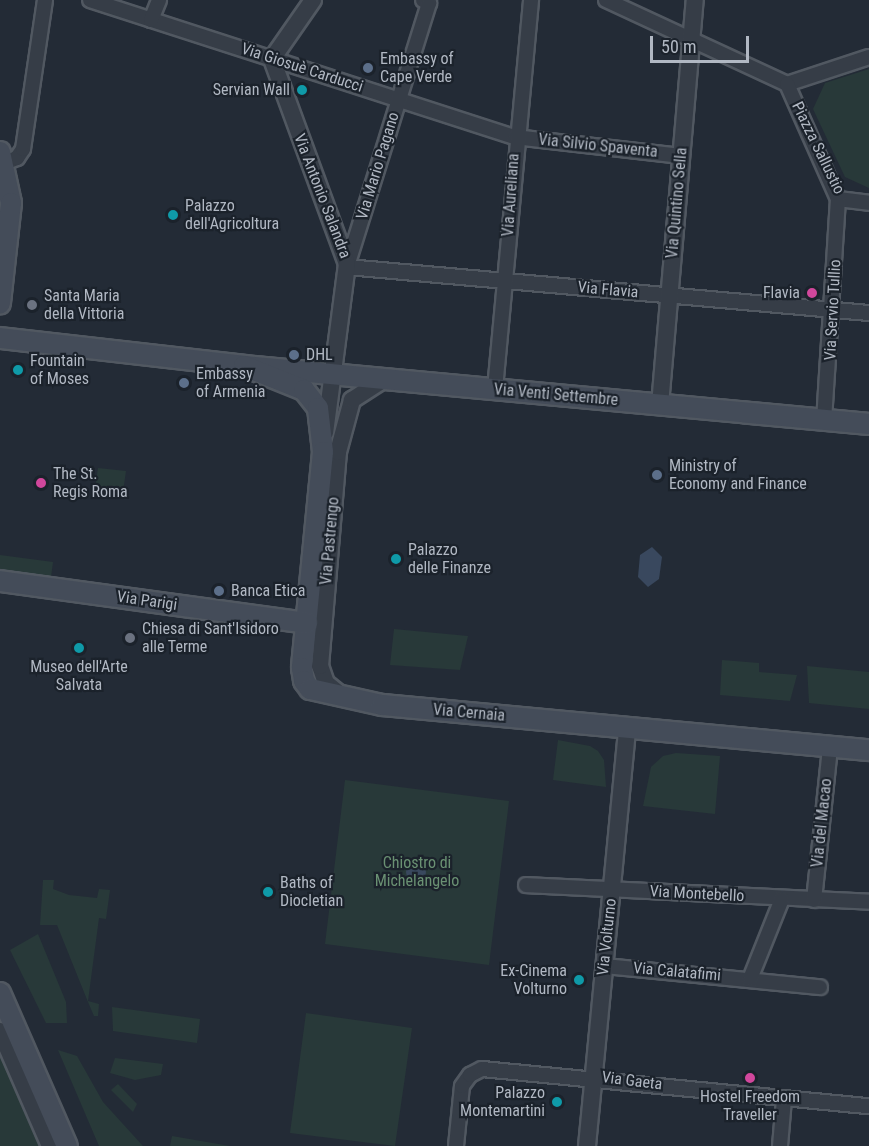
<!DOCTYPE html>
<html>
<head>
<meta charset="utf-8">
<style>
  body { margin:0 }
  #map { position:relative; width:869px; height:1146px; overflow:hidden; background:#232b36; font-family:"Roboto Condensed",sans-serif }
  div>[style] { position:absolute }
  .green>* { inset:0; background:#283939 }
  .water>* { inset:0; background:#39485e }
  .round { border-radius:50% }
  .roads { filter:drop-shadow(2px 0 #515861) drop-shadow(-2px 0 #515861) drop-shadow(0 2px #515861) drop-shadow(0 -2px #515861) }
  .minor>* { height:14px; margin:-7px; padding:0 7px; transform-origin:7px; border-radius:7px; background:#363d47 }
  .tertiary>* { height:16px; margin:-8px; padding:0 8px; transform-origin:8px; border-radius:8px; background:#363d47 }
  .secondary>* { height:20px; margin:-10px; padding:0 10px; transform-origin:10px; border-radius:10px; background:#444c59 }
  .dots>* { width:16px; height:16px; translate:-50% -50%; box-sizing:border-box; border:3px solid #1b222b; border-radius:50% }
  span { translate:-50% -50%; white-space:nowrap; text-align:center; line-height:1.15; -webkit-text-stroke:4.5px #1b222b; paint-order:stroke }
  .poi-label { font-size:16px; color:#b1b8c3 }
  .left { translate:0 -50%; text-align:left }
  .right { translate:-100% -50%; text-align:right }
  .street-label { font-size:16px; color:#b1b8c3 }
  .park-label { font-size:16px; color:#6a9173 }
  .scale { position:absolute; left:650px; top:36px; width:99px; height:27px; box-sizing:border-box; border:3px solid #b1b8c3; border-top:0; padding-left:8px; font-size:18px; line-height:21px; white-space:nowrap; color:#b1b8c3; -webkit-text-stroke:4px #1b222b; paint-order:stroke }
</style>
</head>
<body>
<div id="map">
  <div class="green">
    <div style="clip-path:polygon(869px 69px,869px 188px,845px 177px,813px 109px,825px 83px)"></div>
    <div style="clip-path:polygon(98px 468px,126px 471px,123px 492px,95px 488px)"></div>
    <div style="clip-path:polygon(0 555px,53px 562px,51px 577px,0 570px)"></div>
    <div style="clip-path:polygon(394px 629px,468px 636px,460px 670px,390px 665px)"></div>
    <div style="clip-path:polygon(722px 660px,759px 663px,759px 672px,797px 675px,790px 701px,720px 695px)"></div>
    <div style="clip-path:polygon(807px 666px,869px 672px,869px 709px,809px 703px)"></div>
    <div style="clip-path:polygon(558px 740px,590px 746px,598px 751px,604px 760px,606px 787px,553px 780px)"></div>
    <div style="clip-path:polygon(676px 753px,720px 756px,715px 814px,643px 806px,651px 767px,663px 756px)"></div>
    <div style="clip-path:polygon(345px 780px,509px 801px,489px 965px,325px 944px)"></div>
    <div style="clip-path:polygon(43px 880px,54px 880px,53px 889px,69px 895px,97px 898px,99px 889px,110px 890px,106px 919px,99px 918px,88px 1001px,99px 1004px,98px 1016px,94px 1016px,88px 1002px,57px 925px,40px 925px)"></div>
    <div style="clip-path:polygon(38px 934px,66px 1002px,67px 1023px,46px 1023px,10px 950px)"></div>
    <div style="clip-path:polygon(112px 1007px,200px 1019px,197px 1043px,113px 1031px)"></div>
    <div style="clip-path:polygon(306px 1013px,412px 1028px,395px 1146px,290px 1133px)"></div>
    <div style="clip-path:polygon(58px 1050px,77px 1056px,103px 1102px,143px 1146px,99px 1146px)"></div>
    <div style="clip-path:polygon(0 1054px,41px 1146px,0 1146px)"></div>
    <div style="clip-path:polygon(115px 1058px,163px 1064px,161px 1075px,135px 1080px,110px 1073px)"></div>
    <div style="clip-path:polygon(118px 1084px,137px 1104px,133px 1112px,111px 1090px)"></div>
    <div style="clip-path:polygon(172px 1136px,230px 1146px,170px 1146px)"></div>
  </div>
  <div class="water">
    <div style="clip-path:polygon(652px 547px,662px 557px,659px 579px,648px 587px,638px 577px,640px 555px)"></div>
    <div class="round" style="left:406px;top:862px;width:20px;height:20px"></div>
  </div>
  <div class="roads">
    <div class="minor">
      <div style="left:90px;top:0;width:447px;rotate:17.9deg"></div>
      <div style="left:515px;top:137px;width:167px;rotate:6.5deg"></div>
      <div style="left:423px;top:0;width:7px;rotate:27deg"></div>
      <div style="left:429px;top:3px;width:276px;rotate:107.3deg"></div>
      <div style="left:347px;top:267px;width:524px;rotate:5.04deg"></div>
      <div style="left:606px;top:0;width:200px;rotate:24.9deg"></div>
      <div style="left:151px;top:20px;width:22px;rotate:-68deg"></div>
      <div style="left:869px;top:57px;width:86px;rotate:161.8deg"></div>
      <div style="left:787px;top:84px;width:126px;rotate:66.1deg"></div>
      <div style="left:838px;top:199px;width:31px;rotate:7deg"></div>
      <div style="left:4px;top:163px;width:14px;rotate:-21deg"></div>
      <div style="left:17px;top:158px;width:11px;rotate:-56deg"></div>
      <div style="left:23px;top:149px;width:151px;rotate:-81.6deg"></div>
      <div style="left:495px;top:389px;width:391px;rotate:-84.7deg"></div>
      <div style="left:824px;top:421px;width:222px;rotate:-86.4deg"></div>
      <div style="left:526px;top:885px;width:343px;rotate:2.8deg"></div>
      <div style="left:814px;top:900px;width:154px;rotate:-84deg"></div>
      <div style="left:604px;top:966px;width:217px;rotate:5.6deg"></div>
      <div style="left:750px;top:979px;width:86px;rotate:-68.2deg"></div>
      <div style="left:456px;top:1146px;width:60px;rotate:-84.3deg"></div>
      <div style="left:462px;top:1086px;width:14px;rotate:-54deg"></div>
      <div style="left:470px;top:1075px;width:13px;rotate:-27deg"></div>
      <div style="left:482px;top:1069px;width:389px;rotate:5.5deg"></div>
      <div style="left:780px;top:1146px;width:47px;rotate:-85.1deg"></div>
    </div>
    <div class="tertiary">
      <div style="left:313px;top:0;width:72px;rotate:124.8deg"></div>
      <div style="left:272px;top:59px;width:218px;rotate:69.9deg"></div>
      <div style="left:347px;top:264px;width:170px;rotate:97.4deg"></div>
      <div style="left:660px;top:405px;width:407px;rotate:-85.1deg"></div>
      <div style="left:342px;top:696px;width:21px;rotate:-141deg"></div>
      <div style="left:326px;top:683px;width:18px;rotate:-109deg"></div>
      <div style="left:320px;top:666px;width:215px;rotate:-85.2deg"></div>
      <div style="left:338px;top:452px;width:54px;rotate:-74.9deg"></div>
      <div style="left:352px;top:400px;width:38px;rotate:-33deg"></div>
      <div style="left:0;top:1031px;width:125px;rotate:66.5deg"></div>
      <div style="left:587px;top:1146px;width:420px;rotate:-84.5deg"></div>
    </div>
    <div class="secondary">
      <div style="left:0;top:152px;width:52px;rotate:77.8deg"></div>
      <div style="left:11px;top:203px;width:101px;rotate:96.3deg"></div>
      <div style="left:0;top:338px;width:246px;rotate:6.5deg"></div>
      <div style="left:244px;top:366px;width:628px;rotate:5.3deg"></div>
      <div style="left:244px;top:366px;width:65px;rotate:21.8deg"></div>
      <div style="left:304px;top:390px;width:23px;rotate:52deg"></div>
      <div style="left:318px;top:408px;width:44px;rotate:83.5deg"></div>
      <div style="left:323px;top:452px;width:217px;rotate:95.6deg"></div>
      <div style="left:302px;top:668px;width:13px;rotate:81deg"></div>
      <div style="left:304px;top:681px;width:10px;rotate:53deg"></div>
      <div style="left:310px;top:689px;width:74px;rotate:12.5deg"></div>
      <div style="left:382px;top:705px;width:489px;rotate:5.3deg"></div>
      <div style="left:0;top:581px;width:310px;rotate:7.8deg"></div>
      <div style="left:0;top:993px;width:167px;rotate:66.4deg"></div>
    </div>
  </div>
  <div class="dots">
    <div style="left:368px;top:68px;background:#5c6f8a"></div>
    <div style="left:302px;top:90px;background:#0f9aa8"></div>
    <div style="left:173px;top:215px;background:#0f9aa8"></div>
    <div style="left:812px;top:293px;background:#d1479c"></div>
    <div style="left:32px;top:305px;background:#6b7280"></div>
    <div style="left:294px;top:355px;background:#5c6f8a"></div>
    <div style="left:18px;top:370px;background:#0f9aa8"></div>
    <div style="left:184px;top:383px;background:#5c6f8a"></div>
    <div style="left:657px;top:475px;background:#5c6f8a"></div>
    <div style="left:41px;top:483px;background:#d1479c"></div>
    <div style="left:396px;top:559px;background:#0f9aa8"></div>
    <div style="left:219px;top:591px;background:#5c6f8a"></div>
    <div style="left:130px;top:638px;background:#6b7280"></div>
    <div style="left:79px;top:648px;background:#0f9aa8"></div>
    <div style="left:268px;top:892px;background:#0f9aa8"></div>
    <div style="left:579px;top:980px;background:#0f9aa8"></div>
    <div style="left:750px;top:1078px;background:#d1479c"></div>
    <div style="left:557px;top:1102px;background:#0f9aa8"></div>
  </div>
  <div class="poi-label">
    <span class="left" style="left:380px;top:68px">Embassy of<br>Cape Verde</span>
    <span class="right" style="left:290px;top:90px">Servian Wall</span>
    <span class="left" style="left:185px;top:215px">Palazzo<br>dell'Agricoltura</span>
    <span class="right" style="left:800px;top:293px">Flavia</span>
    <span class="left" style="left:44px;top:305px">Santa Maria<br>della Vittoria</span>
    <span class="left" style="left:306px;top:355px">DHL</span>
    <span class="left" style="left:30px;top:370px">Fountain<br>of Moses</span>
    <span class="left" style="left:196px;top:383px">Embassy<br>of Armenia</span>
    <span class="left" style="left:669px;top:475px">Ministry of<br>Economy and Finance</span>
    <span class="left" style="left:53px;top:483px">The St.<br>Regis Roma</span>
    <span class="left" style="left:408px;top:559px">Palazzo<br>delle Finanze</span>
    <span class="left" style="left:231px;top:591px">Banca Etica</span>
    <span class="left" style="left:142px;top:638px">Chiesa di Sant'Isidoro<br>alle Terme</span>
    <span style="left:79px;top:676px">Museo dell'Arte<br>Salvata</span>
    <span class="left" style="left:280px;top:892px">Baths of<br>Diocletian</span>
    <span class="right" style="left:567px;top:980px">Ex-Cinema<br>Volturno</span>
    <span class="right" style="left:545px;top:1102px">Palazzo<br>Montemartini</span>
    <span style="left:750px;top:1106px">Hostel Freedom<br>Traveller</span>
  </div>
  <div class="street-label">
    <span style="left:302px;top:68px;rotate:18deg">Via Giosuè Carducci</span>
    <span style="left:598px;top:146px;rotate:6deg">Via Silvio Spaventa</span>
    <span style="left:818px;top:148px;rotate:64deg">Piazza Sallustio</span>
    <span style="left:378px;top:166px;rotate:-73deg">Via Mario Pagano</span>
    <span style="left:511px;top:195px;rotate:-86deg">Via Aureliana</span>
    <span style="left:322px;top:196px;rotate:69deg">Via Antonio Salandra</span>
    <span style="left:677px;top:203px;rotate:-85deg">Via Quintino Sella</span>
    <span style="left:608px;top:290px;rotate:5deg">Via Flavia</span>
    <span style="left:833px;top:310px;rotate:-87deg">Via Servio Tullio</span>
    <span style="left:556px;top:395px;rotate:5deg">Via Venti Settembre</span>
    <span style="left:330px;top:541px;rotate:-85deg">Via Pastrengo</span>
    <span style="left:147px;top:601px;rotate:8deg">Via Parigi</span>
    <span style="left:469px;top:713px;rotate:5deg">Via Cernaia</span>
    <span style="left:822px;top:823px;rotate:-84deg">Via del Macao</span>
    <span style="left:697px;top:894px;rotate:3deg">Via Montebello</span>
    <span style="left:607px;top:937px;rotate:-84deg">Via Volturno</span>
    <span style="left:677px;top:972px;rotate:5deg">Via Calatafimi</span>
    <span style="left:632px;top:1081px;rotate:7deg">Via Gaeta</span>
  </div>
  <div class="park-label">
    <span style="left:417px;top:872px">Chiostro di<br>Michelangelo</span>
  </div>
  <div class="scale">50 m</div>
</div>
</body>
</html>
